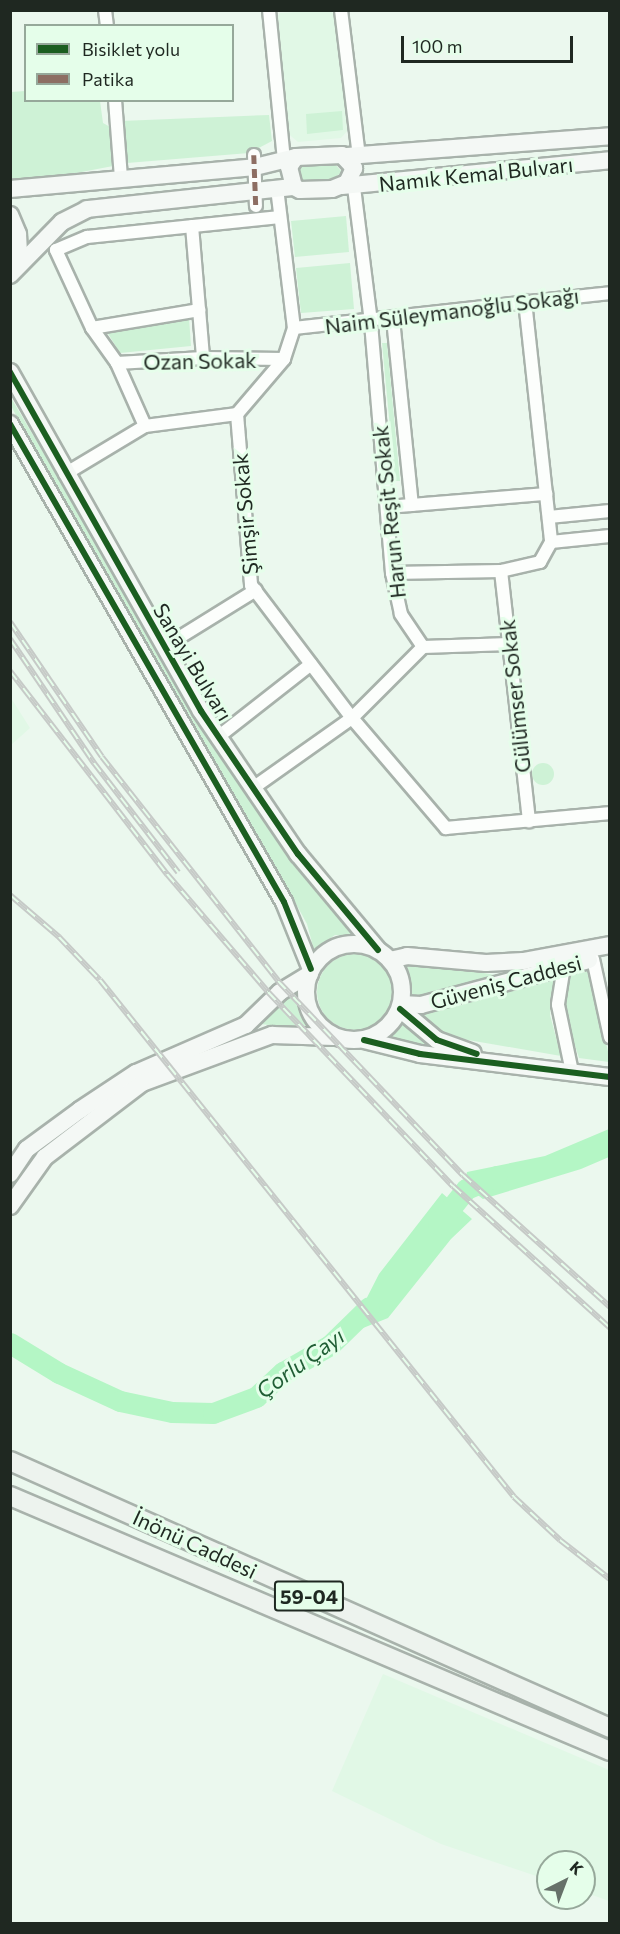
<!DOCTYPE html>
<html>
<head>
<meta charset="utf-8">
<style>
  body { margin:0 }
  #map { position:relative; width:620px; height:1934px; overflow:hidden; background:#ebf8ee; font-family:Commissioner,sans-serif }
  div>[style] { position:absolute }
  .built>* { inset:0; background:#e1f8e6 }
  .green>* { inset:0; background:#cef2d6 }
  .round { border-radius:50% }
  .water>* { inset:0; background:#b4f6c5 }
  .river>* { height:21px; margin:-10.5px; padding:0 10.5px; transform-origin:10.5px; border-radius:10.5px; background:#b4f6c5 }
  .roads { filter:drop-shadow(2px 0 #a8b2ab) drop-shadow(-2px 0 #a8b2ab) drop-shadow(0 2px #a8b2ab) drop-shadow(0 -2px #a8b2ab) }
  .street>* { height:12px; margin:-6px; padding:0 6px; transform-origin:6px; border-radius:6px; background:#fcfefc }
  .secondary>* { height:16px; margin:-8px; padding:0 8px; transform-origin:8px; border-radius:8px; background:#f4f8f5 }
  .secondary>.ring { margin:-8px; padding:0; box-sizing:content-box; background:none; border:16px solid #f4f8f5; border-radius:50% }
  .primary>* { height:18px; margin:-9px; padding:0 9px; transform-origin:9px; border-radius:9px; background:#edf3ee }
  .rail>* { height:6px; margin-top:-3px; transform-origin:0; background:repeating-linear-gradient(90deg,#e5feea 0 11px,#c6cac7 0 22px); box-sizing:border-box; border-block:2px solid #c6cac7 }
  .quiet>* { height:4.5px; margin-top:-2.25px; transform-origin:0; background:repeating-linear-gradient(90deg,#8d6e63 0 9px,transparent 0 13.5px) }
  .cycleway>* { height:6px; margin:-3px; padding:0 3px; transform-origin:3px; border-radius:3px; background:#1b5e20 }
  span { translate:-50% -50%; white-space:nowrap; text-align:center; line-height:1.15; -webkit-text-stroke:6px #e5feea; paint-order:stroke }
  .shield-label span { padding:2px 4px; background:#e5feea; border:2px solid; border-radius:4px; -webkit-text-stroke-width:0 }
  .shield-label { font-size:20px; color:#1f2821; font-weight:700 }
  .street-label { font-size:21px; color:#1f2821 }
  .water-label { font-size:22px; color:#205e35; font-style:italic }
  .frame { position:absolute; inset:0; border:12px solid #1f2821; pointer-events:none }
  .legend { position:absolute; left:24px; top:24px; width:210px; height:78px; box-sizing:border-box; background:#e5feea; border:2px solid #96a89a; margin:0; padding:8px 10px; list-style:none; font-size:18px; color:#1f2821 }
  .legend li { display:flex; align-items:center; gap:12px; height:30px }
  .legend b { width:30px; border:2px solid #96a89a }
  .north { position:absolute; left:536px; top:1850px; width:60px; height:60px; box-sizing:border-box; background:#e5feea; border:2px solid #96a89a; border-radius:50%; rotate:42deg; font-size:16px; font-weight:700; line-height:24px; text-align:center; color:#1f2821 }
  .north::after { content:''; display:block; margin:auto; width:21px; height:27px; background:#667169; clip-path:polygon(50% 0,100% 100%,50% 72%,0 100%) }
  .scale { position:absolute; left:401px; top:36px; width:172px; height:27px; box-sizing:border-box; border:3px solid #1f2821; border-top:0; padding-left:8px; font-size:18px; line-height:21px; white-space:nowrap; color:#1f2821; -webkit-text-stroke:4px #e5feea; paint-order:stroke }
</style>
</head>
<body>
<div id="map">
  <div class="built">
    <div style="clip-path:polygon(330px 10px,334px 14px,349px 129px,341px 138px,298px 142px,285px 131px,274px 22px,280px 13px)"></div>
    <div style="clip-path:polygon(11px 698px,30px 728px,11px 745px,10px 745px)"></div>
    <div style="clip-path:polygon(383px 1674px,609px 1770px,609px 1901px,584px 1892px,584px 1862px,548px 1862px,548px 1880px,441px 1844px,332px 1791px)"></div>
  </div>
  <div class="green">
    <div style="clip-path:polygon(25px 91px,26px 100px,100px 101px,103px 123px,112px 128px,113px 166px,50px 178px,11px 180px,11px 92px)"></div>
    <div style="clip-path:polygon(342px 111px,343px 130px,307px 134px,306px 114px)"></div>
    <div style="clip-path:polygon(269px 115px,272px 141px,249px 153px,127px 163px,124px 158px,121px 121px)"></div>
    <div style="clip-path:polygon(301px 163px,334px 163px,342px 172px,330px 181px,298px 182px,294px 169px)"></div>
    <div style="clip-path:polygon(346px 216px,349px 252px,295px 257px,291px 221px)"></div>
    <div style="clip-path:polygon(350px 263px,354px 309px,301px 313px,296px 268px)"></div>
    <div style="clip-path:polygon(189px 318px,191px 346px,120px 353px,107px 332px)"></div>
    <div style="clip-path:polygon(382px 343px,387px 343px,400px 481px,395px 481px)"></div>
    <div style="clip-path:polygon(10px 396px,199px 717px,318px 894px,364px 938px,335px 935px,314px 950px,307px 924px,295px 902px,69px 511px,11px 406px)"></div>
    <div class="round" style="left:532px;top:763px;width:22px;height:22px"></div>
    <div class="round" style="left:317px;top:954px;width:76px;height:76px"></div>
    <div style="clip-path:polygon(404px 959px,495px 975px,413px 1000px)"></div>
    <div style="clip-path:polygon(589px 967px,609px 1056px,609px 1062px,579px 1058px,563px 1009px,572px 971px)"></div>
    <div style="clip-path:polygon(554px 976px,550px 1015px,561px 1056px,445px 1036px,422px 1017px,424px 1012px)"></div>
    <div style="clip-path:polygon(296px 988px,299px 1013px,309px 1030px,261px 1024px)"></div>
    <div style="clip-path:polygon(406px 1021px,428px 1047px,386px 1041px)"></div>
  </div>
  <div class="water">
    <div style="clip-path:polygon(609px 1129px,609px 1157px,581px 1169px,483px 1199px,471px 1190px,466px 1176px,467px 1172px,545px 1156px)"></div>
    <div style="clip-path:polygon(442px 1193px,472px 1219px,451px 1239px,388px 1318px,353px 1332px,350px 1325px,355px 1321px,379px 1274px)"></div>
  </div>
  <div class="river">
    <div style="left:438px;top:1224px;width:45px;rotate:-51.3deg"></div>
    <div style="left:466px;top:1189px;width:33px;rotate:-23deg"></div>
    <div style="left:10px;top:1343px;width:57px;rotate:31.5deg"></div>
    <div style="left:59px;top:1373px;width:67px;rotate:24.7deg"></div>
    <div style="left:120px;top:1401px;width:53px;rotate:11.9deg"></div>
    <div style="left:172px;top:1412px;width:41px;rotate:1.4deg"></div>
    <div style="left:213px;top:1413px;width:46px;rotate:-20.4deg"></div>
    <div style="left:256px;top:1397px;width:37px;rotate:-43deg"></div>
    <div style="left:283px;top:1372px;width:54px;rotate:-29.9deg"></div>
    <div style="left:330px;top:1345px;width:54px;rotate:-44.3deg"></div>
  </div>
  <div class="roads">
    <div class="street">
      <div style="left:105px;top:10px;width:16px;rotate:83deg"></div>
      <div style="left:269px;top:10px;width:150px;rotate:84.3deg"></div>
      <div style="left:341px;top:10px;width:148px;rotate:83deg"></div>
      <div style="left:115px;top:100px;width:78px;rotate:85.6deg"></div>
      <div style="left:254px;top:155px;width:51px;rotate:87.8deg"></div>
      <div style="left:277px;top:188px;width:141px;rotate:83.1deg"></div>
      <div style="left:294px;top:328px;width:33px;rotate:108deg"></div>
      <div style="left:284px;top:359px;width:72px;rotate:130.5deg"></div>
      <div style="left:237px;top:414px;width:172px;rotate:85.3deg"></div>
      <div style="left:251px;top:585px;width:167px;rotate:52.8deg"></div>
      <div style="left:352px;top:718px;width:145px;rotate:49.5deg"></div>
      <div style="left:446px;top:828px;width:165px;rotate:-5.2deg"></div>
      <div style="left:192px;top:226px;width:132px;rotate:85.2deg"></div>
      <div style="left:525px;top:301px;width:242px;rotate:83.8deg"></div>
      <div style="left:393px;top:319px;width:187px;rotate:84.2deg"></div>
      <div style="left:92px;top:328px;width:109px;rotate:-9.5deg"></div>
      <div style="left:294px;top:328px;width:318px;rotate:-6.3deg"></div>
      <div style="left:117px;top:363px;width:86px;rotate:-3.3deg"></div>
      <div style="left:203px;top:358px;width:81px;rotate:0.7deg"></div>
      <div style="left:145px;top:426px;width:69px;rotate:-114deg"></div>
      <div style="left:117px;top:363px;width:43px;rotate:-125.5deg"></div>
      <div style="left:92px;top:328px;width:86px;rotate:-114.8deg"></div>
      <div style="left:56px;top:250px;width:34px;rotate:-23deg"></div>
      <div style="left:87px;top:237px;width:194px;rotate:-5.9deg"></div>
      <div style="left:65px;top:474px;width:93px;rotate:-31deg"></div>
      <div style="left:145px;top:426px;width:93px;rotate:-7.4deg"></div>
      <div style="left:387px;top:507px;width:160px;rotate:-4.7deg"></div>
      <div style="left:549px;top:517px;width:61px;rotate:-5.6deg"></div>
      <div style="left:501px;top:571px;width:252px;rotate:83.6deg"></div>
      <div style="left:392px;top:573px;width:109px;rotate:-1.1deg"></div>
      <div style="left:501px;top:571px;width:40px;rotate:-13deg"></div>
      <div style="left:540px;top:562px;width:23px;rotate:-61deg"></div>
      <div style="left:551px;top:542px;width:59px;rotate:-5.8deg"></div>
      <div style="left:164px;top:647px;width:108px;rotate:-31.8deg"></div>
      <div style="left:423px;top:647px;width:86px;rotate:-2deg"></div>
      <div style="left:218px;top:737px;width:118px;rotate:-38.1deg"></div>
      <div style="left:253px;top:788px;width:121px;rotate:-35.3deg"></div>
      <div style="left:352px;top:718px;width:100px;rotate:-45deg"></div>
      <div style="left:423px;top:647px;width:40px;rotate:-124deg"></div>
      <div style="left:401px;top:614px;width:42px;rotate:-102.4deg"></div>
      <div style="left:392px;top:573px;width:252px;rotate:-94.8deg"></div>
      <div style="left:371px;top:322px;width:136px;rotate:-97.2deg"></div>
      <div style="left:593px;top:959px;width:80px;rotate:77.7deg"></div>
      <div style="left:564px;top:966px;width:39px;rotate:99deg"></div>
      <div style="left:558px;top:1005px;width:68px;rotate:78.2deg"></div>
    </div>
    <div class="secondary">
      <div style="left:342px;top:155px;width:18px;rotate:47deg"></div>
      <div style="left:354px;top:168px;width:17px;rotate:115deg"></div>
      <div style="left:347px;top:183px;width:16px;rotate:158deg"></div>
      <div style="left:332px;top:189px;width:32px;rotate:178deg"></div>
      <div style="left:300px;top:190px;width:7px;rotate:-153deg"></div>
      <div style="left:294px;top:187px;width:21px;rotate:-104deg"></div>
      <div style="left:289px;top:167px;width:12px;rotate:-55deg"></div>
      <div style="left:296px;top:157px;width:46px;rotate:-2.5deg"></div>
      <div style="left:347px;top:156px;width:264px;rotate:-4.3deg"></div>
      <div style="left:342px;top:186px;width:269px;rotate:-5.5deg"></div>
      <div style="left:10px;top:189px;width:246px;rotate:-5.1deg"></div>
      <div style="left:255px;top:167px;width:42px;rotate:-13.7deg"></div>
      <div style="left:10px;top:215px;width:21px;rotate:67deg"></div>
      <div style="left:18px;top:234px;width:19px;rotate:87deg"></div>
      <div style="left:19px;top:253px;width:18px;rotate:109deg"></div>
      <div style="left:10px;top:275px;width:74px;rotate:-45.5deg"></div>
      <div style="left:62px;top:222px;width:28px;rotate:-27deg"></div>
      <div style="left:87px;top:209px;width:208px;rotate:-6.1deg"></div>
      <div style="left:10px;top:372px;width:389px;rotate:60.6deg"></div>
      <div style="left:201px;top:711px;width:173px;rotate:55.9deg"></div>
      <div style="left:298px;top:854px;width:125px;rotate:50.2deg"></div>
      <div style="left:10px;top:424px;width:551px;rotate:60.18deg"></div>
      <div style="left:284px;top:902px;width:72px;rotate:68.1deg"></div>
      <div class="ring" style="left:306px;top:944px;width:80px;height:80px"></div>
      <div style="left:390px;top:960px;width:17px;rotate:-13deg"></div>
      <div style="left:407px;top:956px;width:79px;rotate:5.1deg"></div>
      <div style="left:486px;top:963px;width:37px;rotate:-3deg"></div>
      <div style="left:523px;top:961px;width:88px;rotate:-10.4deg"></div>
      <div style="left:401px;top:1004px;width:20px;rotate:3deg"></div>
      <div style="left:421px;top:1005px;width:174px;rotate:-15deg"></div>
      <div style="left:400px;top:1009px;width:48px;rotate:40deg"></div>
      <div style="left:437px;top:1040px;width:38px;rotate:20deg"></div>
      <div style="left:364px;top:1040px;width:58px;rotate:14deg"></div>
      <div style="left:420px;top:1054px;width:191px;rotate:6.9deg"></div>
      <div style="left:10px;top:1174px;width:30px;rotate:-56deg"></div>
      <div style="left:27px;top:1149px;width:66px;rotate:-36.3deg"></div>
      <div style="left:80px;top:1110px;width:67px;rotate:-33.5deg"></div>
      <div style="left:136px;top:1073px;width:120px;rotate:-23.6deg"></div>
      <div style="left:246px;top:1025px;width:47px;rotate:-44.1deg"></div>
      <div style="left:280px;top:992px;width:35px;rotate:-31deg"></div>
      <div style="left:10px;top:1206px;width:60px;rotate:-54.5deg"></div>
      <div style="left:45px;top:1157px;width:122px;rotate:-37.3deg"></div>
      <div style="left:142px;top:1083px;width:139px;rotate:-20.3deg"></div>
      <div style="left:272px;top:1035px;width:62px;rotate:1.8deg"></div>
    </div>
    <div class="primary">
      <div style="left:10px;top:1461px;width:657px;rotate:23.99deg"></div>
      <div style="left:10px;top:1496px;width:652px;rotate:23.03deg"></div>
    </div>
  </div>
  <div class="rail">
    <div style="left:10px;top:622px;width:163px;rotate:55.7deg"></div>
    <div style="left:102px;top:757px;width:285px;rotate:51.8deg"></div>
    <div style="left:278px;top:981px;width:268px;rotate:46.4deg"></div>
    <div style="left:463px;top:1175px;width:198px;rotate:41.9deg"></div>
    <div style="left:10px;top:639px;width:150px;rotate:55.9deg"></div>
    <div style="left:94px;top:763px;width:138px;rotate:52.4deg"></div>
    <div style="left:10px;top:671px;width:257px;rotate:52.3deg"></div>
    <div style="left:167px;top:874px;width:155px;rotate:49.4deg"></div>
    <div style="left:268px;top:992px;width:268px;rotate:46.4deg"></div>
    <div style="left:453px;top:1186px;width:212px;rotate:42.1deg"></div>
    <div style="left:10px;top:895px;width:65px;rotate:40.6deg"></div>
    <div style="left:59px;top:937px;width:59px;rotate:46.4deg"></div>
    <div style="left:100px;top:980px;width:662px;rotate:51.31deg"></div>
    <div style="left:514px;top:1497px;width:63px;rotate:43.1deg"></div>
    <div style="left:560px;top:1540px;width:63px;rotate:38deg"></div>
  </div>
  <div class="quiet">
    <div style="left:254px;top:155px;width:51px;rotate:87.8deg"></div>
  </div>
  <div class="cycleway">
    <div style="left:10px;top:372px;width:389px;rotate:60.6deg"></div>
    <div style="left:201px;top:711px;width:173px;rotate:55.9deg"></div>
    <div style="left:298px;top:854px;width:125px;rotate:50.2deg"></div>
    <div style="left:10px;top:424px;width:551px;rotate:60.18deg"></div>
    <div style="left:284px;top:902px;width:72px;rotate:68.1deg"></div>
    <div style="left:400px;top:1009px;width:48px;rotate:40deg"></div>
    <div style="left:437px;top:1040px;width:42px;rotate:19.3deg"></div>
    <div style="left:364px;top:1040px;width:58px;rotate:14deg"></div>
    <div style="left:420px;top:1054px;width:191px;rotate:6.9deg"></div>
  </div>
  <div class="shield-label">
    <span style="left:309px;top:1596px">59-04</span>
  </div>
  <div class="street-label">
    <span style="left:476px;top:174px;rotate:-6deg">Namık Kemal Bulvarı</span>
    <span style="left:452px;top:311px;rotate:-7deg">Naim Süleymanoğlu Sokağı</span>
    <span style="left:200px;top:361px;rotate:-1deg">Ozan Sokak</span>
    <span style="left:389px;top:512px;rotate:-96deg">Harun Reşit Sokak</span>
    <span style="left:245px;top:514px;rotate:-95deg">Şimşir Sokak</span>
    <span style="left:193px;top:662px;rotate:59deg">Sanayi Bulvarı</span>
    <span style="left:515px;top:696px;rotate:-96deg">Gülümser Sokak</span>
    <span style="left:506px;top:982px;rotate:-15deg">Güveniş Caddesi</span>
    <span style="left:195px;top:1544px;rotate:25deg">İnönü Caddesi</span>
  </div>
  <div class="water-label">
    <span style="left:300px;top:1363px;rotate:-36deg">Çorlu Çayı</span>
  </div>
  <div class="frame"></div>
  <ul class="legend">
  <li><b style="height:8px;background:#1b5e20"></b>Bisiklet yolu</li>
  <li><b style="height:8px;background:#8d6e63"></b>Patika</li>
  </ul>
  <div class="north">K</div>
  <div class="scale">100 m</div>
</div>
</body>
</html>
